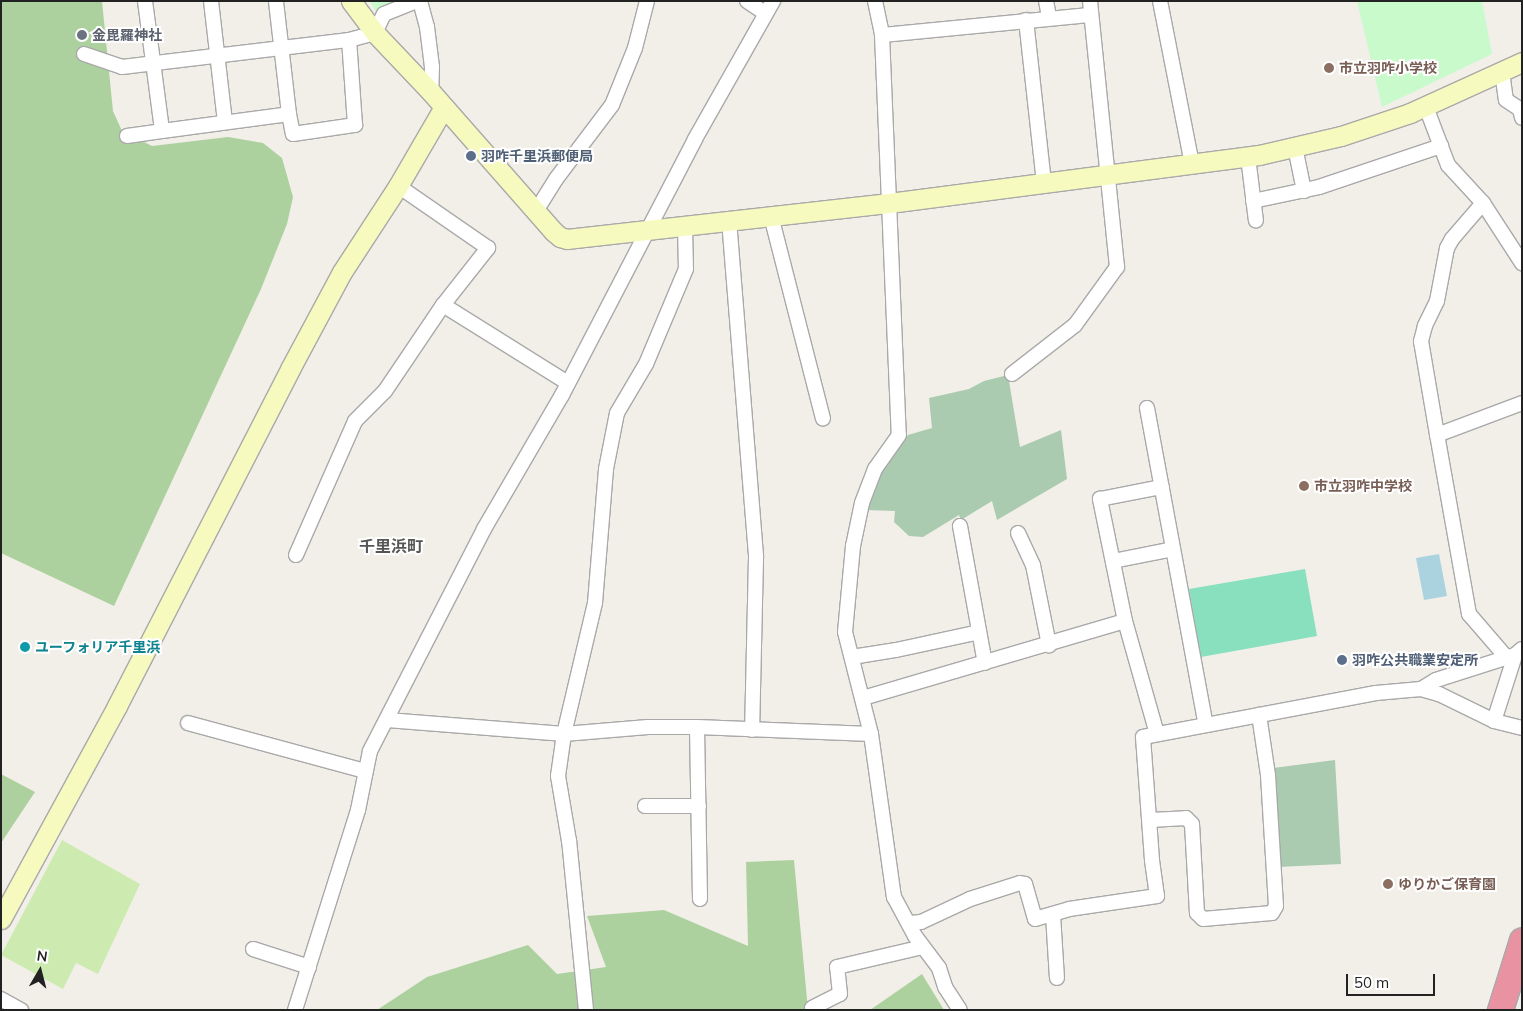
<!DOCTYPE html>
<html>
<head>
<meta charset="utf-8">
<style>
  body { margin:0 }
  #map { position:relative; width:1523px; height:1011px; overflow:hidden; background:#f2efe9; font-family:Mulish,"Noto Sans JP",sans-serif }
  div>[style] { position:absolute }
  .grass>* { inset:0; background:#cdebb0 }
  .forest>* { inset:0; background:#add19e }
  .cemetery>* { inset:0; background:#aacbaf }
  .park>* { inset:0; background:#c8facc }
  .pitch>* { inset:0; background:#88e0be }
  .water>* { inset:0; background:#aad3df }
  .roads { filter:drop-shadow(1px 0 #a9a9a9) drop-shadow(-1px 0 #a9a9a9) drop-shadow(0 1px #a9a9a9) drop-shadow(0 -1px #a9a9a9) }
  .street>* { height:14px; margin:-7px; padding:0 7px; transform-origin:7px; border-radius:7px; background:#fff }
  .secondary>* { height:19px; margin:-9.5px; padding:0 9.5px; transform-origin:9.5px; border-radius:9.5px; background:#f7fabf }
  .highway>* { height:25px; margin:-12.5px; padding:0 12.5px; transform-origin:12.5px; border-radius:12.5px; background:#e892a2 }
  .dots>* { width:14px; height:14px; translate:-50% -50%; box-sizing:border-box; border:2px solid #fff; border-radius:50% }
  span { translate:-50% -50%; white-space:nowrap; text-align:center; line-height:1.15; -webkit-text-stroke:4px #fff; paint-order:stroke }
  .worship-label { font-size:14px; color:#5b616d; font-weight:700 }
  .left { translate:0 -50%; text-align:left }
  .education-label { font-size:14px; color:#785e54; font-weight:700 }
  .service-label { font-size:14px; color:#4e5e75; font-weight:700 }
  .culture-label { font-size:14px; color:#0d838f; font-weight:700 }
  .quarter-label { font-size:16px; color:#555; font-weight:700 }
  .frame { position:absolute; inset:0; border:2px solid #222; pointer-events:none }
  .north { position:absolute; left:15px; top:946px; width:50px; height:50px; -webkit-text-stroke:4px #fff; paint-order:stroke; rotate:8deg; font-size:14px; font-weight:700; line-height:20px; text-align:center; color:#222 }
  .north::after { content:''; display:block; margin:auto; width:18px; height:22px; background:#222; clip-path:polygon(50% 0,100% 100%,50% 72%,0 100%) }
  .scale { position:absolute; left:1346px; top:974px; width:89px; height:22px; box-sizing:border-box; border:2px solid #222; border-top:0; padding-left:6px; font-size:15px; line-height:18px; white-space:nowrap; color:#222; -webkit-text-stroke:4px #fff; paint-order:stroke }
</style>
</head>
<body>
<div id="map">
  <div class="grass">
    <div style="clip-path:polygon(62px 840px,140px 884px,98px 974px,76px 963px,63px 989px,1px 955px)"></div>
  </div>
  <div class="forest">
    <div style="clip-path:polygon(1px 1px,102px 1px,113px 111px,122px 131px,152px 146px,228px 137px,263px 143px,282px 158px,293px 197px,287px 224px,261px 289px,114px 606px,1px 553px)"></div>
    <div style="clip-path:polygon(1px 774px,35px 792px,1px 843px)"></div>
    <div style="clip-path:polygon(794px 860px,808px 1010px,377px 1010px,427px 977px,528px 945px,557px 974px,606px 967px,587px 916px,664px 910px,748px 946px,746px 862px)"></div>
    <div style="clip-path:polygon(922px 974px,944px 1010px,870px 1010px)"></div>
  </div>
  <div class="cemetery">
    <div style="clip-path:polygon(1008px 375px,1020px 447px,1061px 430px,1067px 479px,997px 520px,992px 501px,961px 520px,959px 515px,923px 537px,909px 536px,894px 522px,895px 511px,865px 510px,880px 469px,908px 435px,932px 428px,929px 398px,969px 389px,984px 381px)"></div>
    <div style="clip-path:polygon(1335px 760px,1341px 864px,1278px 867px,1273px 768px)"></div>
  </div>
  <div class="park">
    <div style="clip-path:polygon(370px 1px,402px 1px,376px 12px)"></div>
    <div style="clip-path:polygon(1357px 1px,1482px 1px,1492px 54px,1382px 107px)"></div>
  </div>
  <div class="pitch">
    <div style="clip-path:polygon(1305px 569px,1317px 636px,1201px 657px,1189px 589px)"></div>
  </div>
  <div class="water">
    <div style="clip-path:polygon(1439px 554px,1447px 596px,1424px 600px,1416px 558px)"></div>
  </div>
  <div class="roads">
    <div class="street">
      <div style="left:145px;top:1px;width:131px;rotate:82.5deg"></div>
      <div style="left:162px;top:131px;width:128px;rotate:-7.6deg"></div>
      <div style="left:289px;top:114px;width:114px;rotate:-96.6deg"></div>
      <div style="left:211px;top:1px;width:122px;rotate:83.4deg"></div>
      <div style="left:420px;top:1px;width:27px;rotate:75deg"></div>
      <div style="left:427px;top:27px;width:40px;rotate:82.9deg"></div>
      <div style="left:432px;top:67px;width:25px;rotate:92deg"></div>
      <div style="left:747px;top:1px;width:22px;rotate:34deg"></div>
      <div style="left:875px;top:1px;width:35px;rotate:78deg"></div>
      <div style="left:882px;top:35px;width:400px;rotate:87.6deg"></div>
      <div style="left:899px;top:435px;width:42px;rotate:125.2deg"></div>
      <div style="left:875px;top:469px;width:36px;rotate:111deg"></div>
      <div style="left:862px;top:503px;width:44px;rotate:101.8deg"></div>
      <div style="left:853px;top:546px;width:86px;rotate:95.3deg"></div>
      <div style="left:845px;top:632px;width:105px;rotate:75.7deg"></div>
      <div style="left:871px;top:734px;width:165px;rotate:82deg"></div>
      <div style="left:894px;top:897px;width:44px;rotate:61.7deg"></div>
      <div style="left:915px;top:936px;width:40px;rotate:53deg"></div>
      <div style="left:939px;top:968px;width:20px;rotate:72deg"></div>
      <div style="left:945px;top:987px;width:27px;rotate:57deg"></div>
      <div style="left:1046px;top:1px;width:16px;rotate:79deg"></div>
      <div style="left:1160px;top:1px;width:166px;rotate:78.9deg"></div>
      <div style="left:1026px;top:20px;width:164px;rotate:83.7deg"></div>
      <div style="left:882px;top:35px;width:209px;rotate:-5.5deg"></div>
      <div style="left:84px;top:54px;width:40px;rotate:18.9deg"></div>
      <div style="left:122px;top:67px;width:229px;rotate:-6.8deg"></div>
      <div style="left:349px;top:40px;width:27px;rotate:-15deg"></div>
      <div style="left:375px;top:33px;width:21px;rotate:-65deg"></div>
      <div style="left:384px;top:14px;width:35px;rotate:-22deg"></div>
      <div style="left:1502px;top:72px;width:28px;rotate:82deg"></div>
      <div style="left:1506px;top:100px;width:17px;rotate:33deg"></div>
      <div style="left:1520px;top:109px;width:9px;rotate:77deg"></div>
      <div style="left:1426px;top:107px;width:62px;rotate:69.2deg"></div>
      <div style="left:1448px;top:165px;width:52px;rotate:47.4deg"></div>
      <div style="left:1483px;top:203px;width:48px;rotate:130.7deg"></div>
      <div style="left:1452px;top:239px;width:10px;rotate:119deg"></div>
      <div style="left:1447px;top:248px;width:54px;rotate:100.7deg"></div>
      <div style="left:1437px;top:301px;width:28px;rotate:116deg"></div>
      <div style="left:1425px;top:326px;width:16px;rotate:105deg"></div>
      <div style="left:1421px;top:341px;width:95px;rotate:80.3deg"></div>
      <div style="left:289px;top:114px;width:20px;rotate:79deg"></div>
      <div style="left:293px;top:134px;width:63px;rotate:-8.3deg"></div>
      <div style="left:355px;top:125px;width:85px;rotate:-94deg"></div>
      <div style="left:127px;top:136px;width:35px;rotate:-8deg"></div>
      <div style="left:1295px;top:147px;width:45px;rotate:78.4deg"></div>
      <div style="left:1248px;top:157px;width:64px;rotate:82.9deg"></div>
      <div style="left:1253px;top:201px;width:67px;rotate:-12deg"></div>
      <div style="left:1319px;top:187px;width:129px;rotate:-18.6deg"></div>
      <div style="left:1483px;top:203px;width:72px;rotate:57deg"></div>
      <div style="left:536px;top:211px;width:38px;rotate:-58deg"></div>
      <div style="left:556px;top:179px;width:93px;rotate:-52.9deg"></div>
      <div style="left:612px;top:105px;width:61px;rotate:-68deg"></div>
      <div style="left:635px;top:48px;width:49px;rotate:-75.7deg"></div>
      <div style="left:771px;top:216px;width:209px;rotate:75.6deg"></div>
      <div style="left:729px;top:220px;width:339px;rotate:85.4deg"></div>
      <div style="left:756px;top:558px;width:172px;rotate:91.3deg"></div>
      <div style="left:443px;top:305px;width:147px;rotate:32deg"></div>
      <div style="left:1012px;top:374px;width:80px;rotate:-37.9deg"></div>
      <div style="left:1075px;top:325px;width:72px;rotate:-54.1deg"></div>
      <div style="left:1117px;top:267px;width:267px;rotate:-95.8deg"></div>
      <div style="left:1147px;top:408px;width:322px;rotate:79.5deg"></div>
      <div style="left:960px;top:526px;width:139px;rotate:79.7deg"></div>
      <div style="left:1018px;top:533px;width:35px;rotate:65deg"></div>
      <div style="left:1033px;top:565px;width:82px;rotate:78.7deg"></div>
      <div style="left:296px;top:555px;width:146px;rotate:-66.2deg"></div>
      <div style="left:355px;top:421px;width:42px;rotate:-45deg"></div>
      <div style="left:385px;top:391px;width:104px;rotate:-56deg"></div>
      <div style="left:443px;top:305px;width:73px;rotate:-51.7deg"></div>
      <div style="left:488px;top:248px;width:109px;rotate:-145.4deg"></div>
      <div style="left:1113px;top:561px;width:61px;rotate:-11.3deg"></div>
      <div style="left:852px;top:657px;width:45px;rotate:-9deg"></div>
      <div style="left:896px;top:650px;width:85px;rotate:-12.2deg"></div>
      <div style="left:1507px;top:658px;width:58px;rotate:-130.8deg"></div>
      <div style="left:1469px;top:614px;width:182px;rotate:-100.1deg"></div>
      <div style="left:1437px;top:435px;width:91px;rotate:-20.6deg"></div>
      <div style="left:1421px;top:689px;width:17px;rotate:-31deg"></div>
      <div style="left:1436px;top:680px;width:83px;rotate:-17.6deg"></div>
      <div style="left:1515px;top:655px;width:9px;rotate:-41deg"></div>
      <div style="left:863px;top:698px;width:273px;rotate:-16.4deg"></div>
      <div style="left:387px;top:720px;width:178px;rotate:4.5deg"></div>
      <div style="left:564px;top:734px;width:84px;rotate:-4.8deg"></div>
      <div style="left:648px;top:727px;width:49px"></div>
      <div style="left:697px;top:727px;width:174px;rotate:2.3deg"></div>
      <div style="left:1494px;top:721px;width:69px;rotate:-72.3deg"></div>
      <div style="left:188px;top:723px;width:183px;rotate:15.2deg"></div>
      <div style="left:697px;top:727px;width:172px;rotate:89deg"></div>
      <div style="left:1157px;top:734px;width:117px;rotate:-105.8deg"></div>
      <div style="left:1125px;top:621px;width:125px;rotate:-101.6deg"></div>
      <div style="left:1100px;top:499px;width:63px;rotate:-11deg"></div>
      <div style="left:645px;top:806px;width:54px"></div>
      <div style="left:1150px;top:820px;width:36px;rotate:-3deg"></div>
      <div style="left:1186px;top:818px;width:8px;rotate:45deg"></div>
      <div style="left:1192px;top:824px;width:89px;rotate:86.8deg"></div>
      <div style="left:1197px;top:913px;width:8px;rotate:45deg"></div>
      <div style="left:1203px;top:919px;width:69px;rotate:-5deg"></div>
      <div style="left:1272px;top:913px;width:8px;rotate:-60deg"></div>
      <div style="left:1276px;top:906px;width:131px;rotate:-93.5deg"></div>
      <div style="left:1268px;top:775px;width:61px;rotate:-98.5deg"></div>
      <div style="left:1053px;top:915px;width:63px;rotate:86.4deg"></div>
      <div style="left:910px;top:923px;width:11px;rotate:-5deg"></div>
      <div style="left:921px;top:922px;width:54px;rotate:-25.1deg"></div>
      <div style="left:970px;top:899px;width:52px;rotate:-17.7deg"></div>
      <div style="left:1020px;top:883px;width:5px;rotate:11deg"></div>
      <div style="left:1025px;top:884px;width:36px;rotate:74deg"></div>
      <div style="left:1035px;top:919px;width:35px;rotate:-16deg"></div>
      <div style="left:1069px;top:909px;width:89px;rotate:-8.4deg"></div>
      <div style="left:1157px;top:896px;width:36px;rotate:-98deg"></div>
      <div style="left:1152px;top:860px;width:123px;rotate:-94.2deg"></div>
      <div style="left:1143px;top:737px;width:237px;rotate:-10.7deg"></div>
      <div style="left:1376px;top:693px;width:45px;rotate:-5.1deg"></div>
      <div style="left:1421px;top:689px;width:19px;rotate:16deg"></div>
      <div style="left:1439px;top:694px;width:61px;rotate:26.1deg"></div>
      <div style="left:1494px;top:721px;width:29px;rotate:14deg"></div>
      <div style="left:253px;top:949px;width:59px;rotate:17.8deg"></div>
      <div style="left:1px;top:999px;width:23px;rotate:29deg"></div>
      <div style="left:812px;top:1008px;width:31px;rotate:-27deg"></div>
      <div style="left:840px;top:994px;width:27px;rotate:-96deg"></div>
      <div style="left:837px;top:967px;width:88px;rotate:-13.1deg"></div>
      <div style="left:295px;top:1010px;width:210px;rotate:-72.5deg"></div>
      <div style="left:358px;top:810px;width:60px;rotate:-78.5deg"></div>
      <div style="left:370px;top:751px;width:250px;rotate:-62.8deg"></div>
      <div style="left:484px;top:529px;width:155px;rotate:-59.8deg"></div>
      <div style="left:562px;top:395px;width:288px;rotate:-62.5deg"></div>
      <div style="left:695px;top:139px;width:159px;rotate:-60.5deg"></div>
      <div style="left:586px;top:1010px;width:170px;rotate:-95.7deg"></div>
      <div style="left:569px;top:841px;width:66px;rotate:-99.6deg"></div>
      <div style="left:558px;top:776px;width:42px;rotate:-81.9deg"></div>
      <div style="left:564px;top:734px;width:135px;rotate:-76.7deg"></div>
      <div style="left:595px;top:603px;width:134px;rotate:-85.3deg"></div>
      <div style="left:606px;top:469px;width:57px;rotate:-78.9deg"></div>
      <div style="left:617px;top:413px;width:57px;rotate:-59.4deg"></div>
      <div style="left:646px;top:364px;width:103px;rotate:-67.2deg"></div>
      <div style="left:686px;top:269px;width:42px;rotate:-91.4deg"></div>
    </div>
    <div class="secondary">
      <div style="left:351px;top:1px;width:40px;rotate:53deg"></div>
      <div style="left:375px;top:33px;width:81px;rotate:46.5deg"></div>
      <div style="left:431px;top:92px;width:185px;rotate:48.7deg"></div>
      <div style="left:553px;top:231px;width:9px;rotate:41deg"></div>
      <div style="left:560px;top:237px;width:7px;rotate:16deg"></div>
      <div style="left:567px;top:239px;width:324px;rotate:-6.4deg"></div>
      <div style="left:889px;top:203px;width:373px;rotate:-7.4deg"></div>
      <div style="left:1259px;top:155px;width:84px;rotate:-13deg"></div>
      <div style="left:1341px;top:136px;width:73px;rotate:-18.4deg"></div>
      <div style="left:1410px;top:113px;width:123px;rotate:-24.5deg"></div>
      <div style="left:1px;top:919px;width:243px;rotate:-61.4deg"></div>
      <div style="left:117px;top:706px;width:379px;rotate:-62.8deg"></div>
      <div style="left:290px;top:369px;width:110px;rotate:-61.8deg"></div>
      <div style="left:342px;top:272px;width:103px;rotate:-56.9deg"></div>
      <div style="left:398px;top:186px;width:91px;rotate:-59.8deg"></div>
    </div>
    <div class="highway">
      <div style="left:1500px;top:1010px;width:73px;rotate:-72.6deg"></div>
    </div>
  </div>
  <div class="dots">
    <div style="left:82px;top:35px;background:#6b7280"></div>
    <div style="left:1329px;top:68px;background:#8d6e63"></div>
    <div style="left:471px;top:156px;background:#5c6f8a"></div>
    <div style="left:1304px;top:486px;background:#8d6e63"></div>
    <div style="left:25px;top:647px;background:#0f9aa8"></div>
    <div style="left:1342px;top:660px;background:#5c6f8a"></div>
    <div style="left:1388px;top:884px;background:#8d6e63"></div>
  </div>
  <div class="worship-label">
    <span class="left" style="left:92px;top:35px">金毘羅神社</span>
  </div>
  <div class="education-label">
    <span class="left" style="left:1339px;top:68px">市立羽咋小学校</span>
    <span class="left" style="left:1314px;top:486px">市立羽咋中学校</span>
    <span class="left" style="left:1398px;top:884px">ゆりかご保育園</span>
  </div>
  <div class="service-label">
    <span class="left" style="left:481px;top:156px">羽咋千里浜郵便局</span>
    <span class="left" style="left:1352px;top:660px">羽咋公共職業安定所</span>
  </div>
  <div class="culture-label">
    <span class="left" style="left:35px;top:647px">ユーフォリア千里浜</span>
  </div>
  <div class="quarter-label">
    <span style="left:391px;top:546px">千里浜町</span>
  </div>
  <div class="frame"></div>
  <div class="north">N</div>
  <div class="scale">50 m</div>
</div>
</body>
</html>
